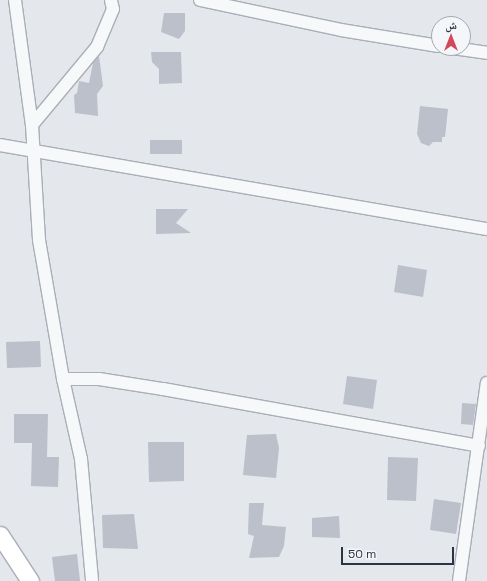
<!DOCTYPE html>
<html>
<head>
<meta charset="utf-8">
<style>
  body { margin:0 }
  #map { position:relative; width:487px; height:581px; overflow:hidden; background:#e4e7ec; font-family:"Space Grotesk","Noto Naskh Arabic",sans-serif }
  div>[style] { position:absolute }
  .building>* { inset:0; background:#bbc0ca }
  .roads { filter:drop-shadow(1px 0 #a9aeb7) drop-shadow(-1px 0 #a9aeb7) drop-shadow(0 1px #a9aeb7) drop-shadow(0 -1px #a9aeb7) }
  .minor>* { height:12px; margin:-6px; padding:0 6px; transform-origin:6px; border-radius:6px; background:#f7f8fa }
  .secondary>* { height:17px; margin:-8.5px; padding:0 8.5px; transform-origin:8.5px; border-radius:8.5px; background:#fff }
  span { translate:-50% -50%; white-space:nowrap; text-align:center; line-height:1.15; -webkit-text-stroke:3px #f4f6f9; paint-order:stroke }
  .north { position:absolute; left:431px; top:16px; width:40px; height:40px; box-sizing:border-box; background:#f4f6f9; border:1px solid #a4a8b1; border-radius:50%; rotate:0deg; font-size:11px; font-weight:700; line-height:16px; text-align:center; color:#2b3445 }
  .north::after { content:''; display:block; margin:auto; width:14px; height:18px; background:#d1495b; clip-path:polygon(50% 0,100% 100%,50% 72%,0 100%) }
  .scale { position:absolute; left:341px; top:547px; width:113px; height:18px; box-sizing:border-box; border:2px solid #2b3445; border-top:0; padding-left:5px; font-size:12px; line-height:14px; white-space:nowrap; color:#2b3445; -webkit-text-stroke:3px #f4f6f9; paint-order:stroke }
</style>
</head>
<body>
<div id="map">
  <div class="building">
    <div style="clip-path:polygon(164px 13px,185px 13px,185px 31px,179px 39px,161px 32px)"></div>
    <div style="clip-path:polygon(151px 52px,181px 52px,182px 83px,159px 84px,159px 69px,152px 62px)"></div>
    <div style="clip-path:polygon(99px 56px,103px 86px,97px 94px,98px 116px,75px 113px,74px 95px,77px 93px,79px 81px,89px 83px,93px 63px)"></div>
    <div style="clip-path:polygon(420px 106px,448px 109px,445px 137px,442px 137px,442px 142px,433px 142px,429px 146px,421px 143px,417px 134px)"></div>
    <div style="clip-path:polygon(150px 140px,182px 140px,182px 154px,150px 154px)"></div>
    <div style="clip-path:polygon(156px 209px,188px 209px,176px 223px,191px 233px,156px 234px)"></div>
    <div style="clip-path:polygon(398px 265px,427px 270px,423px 297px,394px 292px)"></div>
    <div style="clip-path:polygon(40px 341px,41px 367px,7px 368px,6px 342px)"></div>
    <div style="clip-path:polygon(347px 376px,377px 380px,373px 409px,343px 404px)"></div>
    <div style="clip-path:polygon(462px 403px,476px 404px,473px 425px,461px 424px)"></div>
    <div style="clip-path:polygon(14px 414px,48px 414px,47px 457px,59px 457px,58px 487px,31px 486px,32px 443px,14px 443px)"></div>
    <div style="clip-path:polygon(276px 434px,279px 448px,276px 478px,243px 475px,247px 435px)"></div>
    <div style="clip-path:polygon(148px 442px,184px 442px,184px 481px,149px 482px)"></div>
    <div style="clip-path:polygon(388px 457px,418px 458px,416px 501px,387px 500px)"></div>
    <div style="clip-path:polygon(434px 499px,461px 503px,456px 534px,430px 530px)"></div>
    <div style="clip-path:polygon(249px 503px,264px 503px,262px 525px,286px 527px,284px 546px,279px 557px,249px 558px,254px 536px,248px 534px)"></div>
    <div style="clip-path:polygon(134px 514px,138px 549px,103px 548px,102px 515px)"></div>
    <div style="clip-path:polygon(339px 516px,340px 538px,312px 537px,312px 518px)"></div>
    <div style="clip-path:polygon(77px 554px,80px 581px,55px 581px,52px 557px)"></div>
  </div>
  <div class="roads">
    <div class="minor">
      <div style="left:15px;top:0;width:126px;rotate:82.3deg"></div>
      <div style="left:32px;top:125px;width:115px;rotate:86.5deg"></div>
      <div style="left:39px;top:240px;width:141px;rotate:80.2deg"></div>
      <div style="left:63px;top:379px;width:82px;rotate:77.3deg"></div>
      <div style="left:81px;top:459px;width:122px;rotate:84.8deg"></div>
      <div style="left:200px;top:0;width:144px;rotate:12deg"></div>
      <div style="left:341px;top:30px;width:99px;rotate:9.3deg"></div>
      <div style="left:453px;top:48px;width:34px;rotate:8deg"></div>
      <div style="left:32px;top:125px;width:102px;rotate:-50.2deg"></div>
      <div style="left:97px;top:47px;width:41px;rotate:-67.2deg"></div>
      <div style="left:113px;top:9px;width:9px;rotate:-103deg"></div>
      <div style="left:0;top:145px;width:494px;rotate:9.8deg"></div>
      <div style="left:63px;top:379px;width:36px"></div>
      <div style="left:99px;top:379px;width:65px;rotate:8.9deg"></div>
      <div style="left:163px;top:389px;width:321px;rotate:10.2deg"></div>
      <div style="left:459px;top:581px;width:200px;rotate:-82deg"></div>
    </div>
    <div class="secondary">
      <div style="left:0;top:535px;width:55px;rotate:56.9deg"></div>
    </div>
  </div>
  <div class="north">ش</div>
  <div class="scale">50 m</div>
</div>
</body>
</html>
